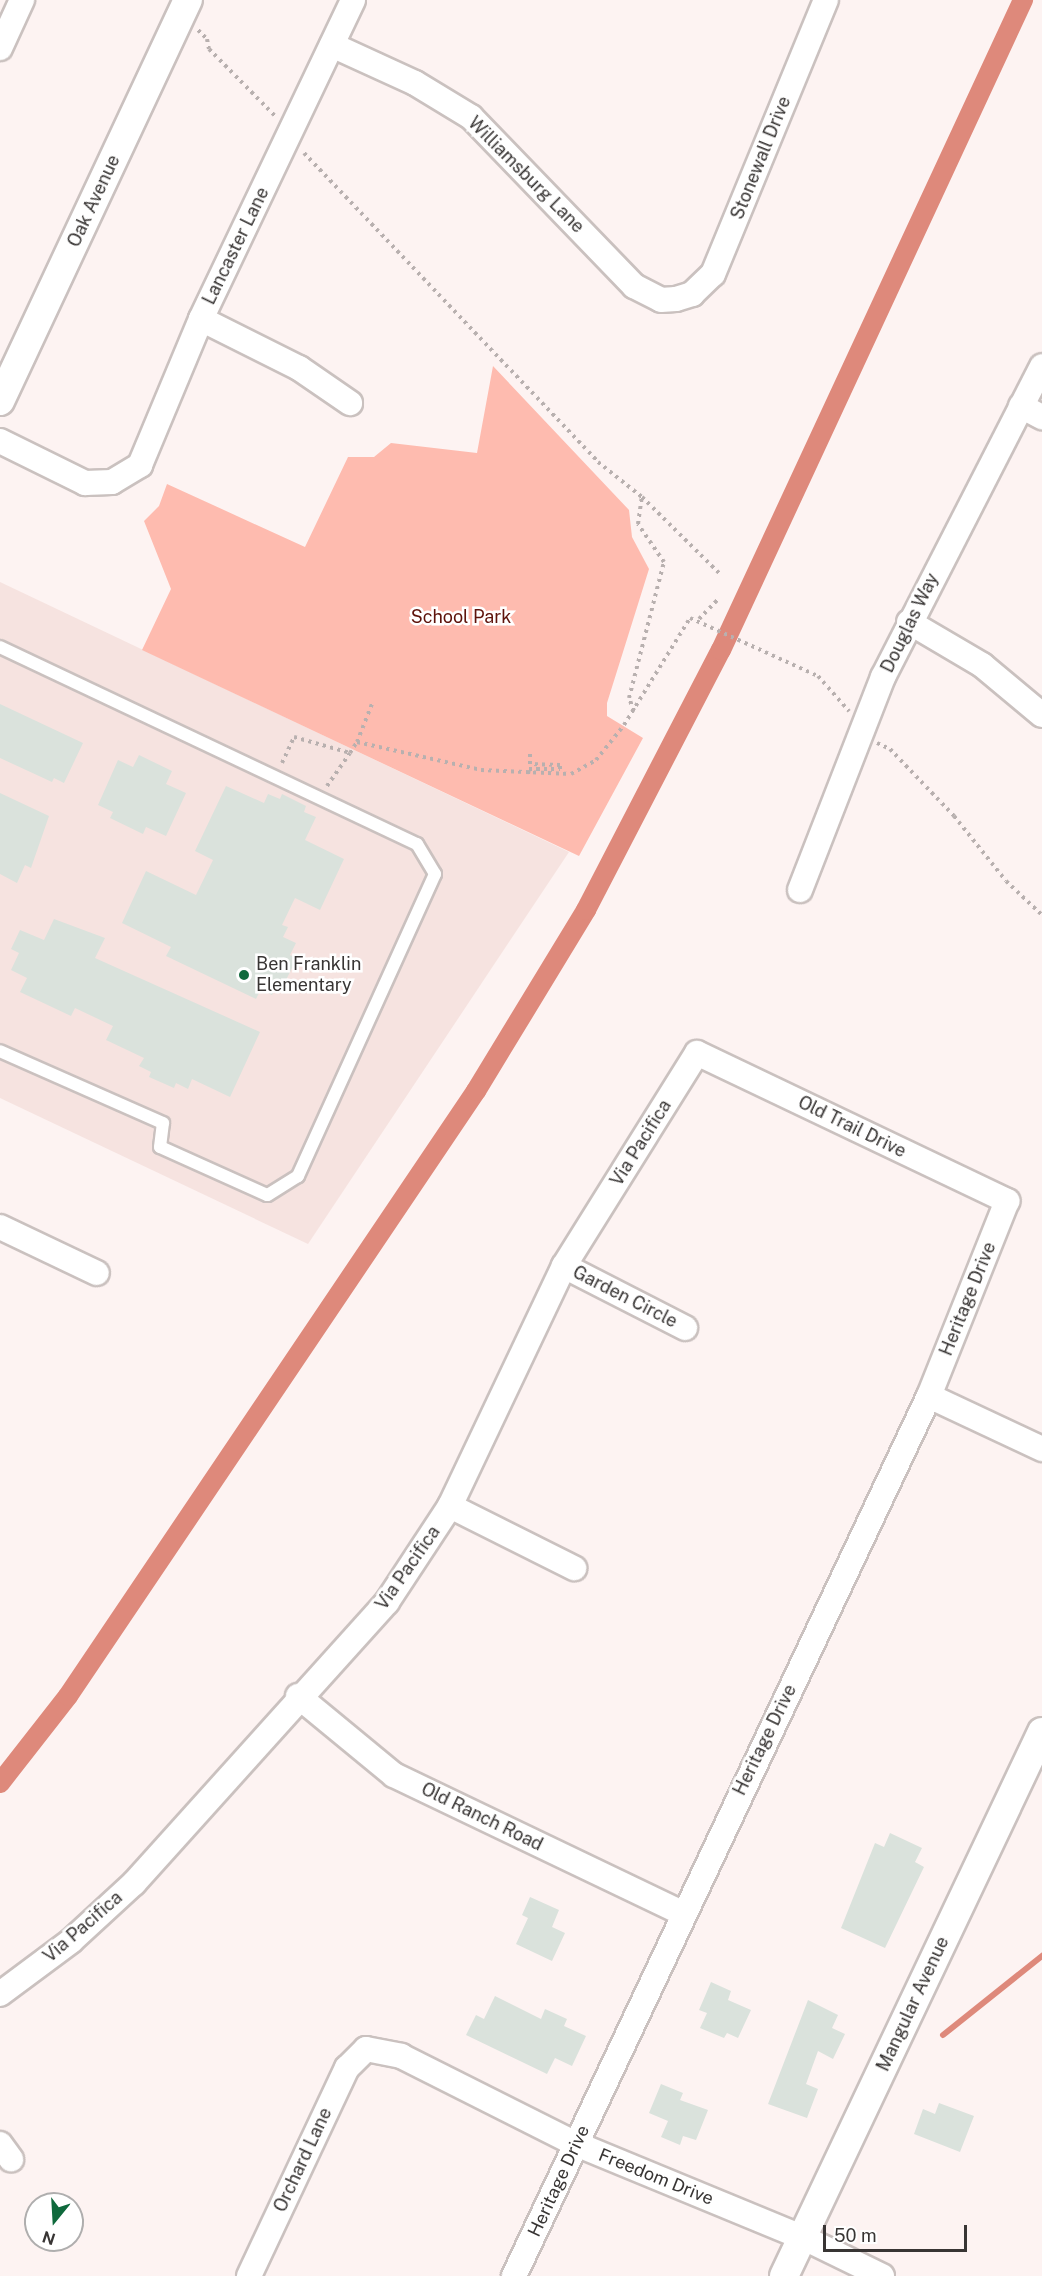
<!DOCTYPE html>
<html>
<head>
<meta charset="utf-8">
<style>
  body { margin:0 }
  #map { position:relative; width:1042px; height:2276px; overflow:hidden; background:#fdf3f2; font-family:"Public Sans",sans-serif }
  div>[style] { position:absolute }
  .built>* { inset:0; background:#f6e3e0 }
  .green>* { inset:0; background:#febbaf }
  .stream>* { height:6px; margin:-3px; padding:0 3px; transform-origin:3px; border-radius:3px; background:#de897b }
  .canal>* { height:20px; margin:-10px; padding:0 10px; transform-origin:10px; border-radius:10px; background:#de897b }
  .building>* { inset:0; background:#dae2dc }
  .path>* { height:4px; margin-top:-2px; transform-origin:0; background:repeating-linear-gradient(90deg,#b8b0af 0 3px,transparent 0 7.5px) }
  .roads { filter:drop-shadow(2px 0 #cac1bf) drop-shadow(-2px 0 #cac1bf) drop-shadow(0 2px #cac1bf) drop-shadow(0 -2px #cac1bf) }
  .service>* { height:12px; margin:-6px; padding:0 6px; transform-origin:6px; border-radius:6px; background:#fff }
  .minor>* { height:24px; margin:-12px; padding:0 12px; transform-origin:12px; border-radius:12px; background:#fff }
  .tertiary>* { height:28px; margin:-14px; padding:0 14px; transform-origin:14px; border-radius:14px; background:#fff }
  .dots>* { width:16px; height:16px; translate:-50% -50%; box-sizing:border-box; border:3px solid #fff; border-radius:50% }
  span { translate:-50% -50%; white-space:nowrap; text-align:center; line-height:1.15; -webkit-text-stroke:5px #fff; paint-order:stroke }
  .street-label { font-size:18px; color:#383534 }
  .park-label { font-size:18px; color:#5e130b }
  .poi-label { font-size:18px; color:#383534 }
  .left { translate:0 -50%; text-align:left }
  .north { position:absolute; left:24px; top:2192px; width:60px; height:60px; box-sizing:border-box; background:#fff; border:2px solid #afaeae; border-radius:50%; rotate:198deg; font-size:16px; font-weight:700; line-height:24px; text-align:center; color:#383534 }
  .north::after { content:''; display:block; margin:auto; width:21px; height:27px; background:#0f693c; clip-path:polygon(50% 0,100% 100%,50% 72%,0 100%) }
  .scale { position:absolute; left:823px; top:2225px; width:144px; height:27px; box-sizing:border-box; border:3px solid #383534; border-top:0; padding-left:8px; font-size:18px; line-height:21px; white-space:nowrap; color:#383534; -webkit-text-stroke:4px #fff; paint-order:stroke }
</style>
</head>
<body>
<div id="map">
  <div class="built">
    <div style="clip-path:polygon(0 582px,569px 852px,308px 1244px,0 1098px)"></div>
  </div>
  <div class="green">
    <div style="clip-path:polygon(493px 366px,629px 510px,632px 537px,649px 569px,607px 703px,607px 716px,643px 738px,579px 856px,142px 650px,171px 589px,144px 521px,159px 506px,167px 484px,305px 547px,348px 457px,374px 457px,391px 443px,477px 453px)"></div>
  </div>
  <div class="stream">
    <div style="left:943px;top:2035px;width:127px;rotate:-38.6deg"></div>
  </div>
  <div class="canal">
    <div style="left:0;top:1783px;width:110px;rotate:-52deg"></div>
    <div style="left:68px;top:1696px;width:730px;rotate:-56.01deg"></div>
    <div style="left:476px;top:1091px;width:212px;rotate:-58.7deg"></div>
    <div style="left:586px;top:910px;width:293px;rotate:-62.6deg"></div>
    <div style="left:721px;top:650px;width:717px;rotate:-65.08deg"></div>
  </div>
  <div class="building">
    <div style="clip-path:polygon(0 704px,83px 743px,64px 783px,54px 778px,52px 782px,0 758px)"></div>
    <div style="clip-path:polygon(139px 755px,172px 771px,166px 784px,186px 793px,166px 836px,146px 827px,143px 834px,110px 818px,113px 812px,98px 805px,118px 760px,133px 767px)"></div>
    <div style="clip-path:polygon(226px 786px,264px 803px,268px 794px,280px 799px,282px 794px,306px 806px,304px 812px,316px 817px,305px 840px,344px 859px,320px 910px,295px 898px,282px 925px,288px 927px,283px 937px,296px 943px,290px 955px,297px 958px,284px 984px,279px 981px,272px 995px,261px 989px,256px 999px,166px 956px,171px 947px,122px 923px,146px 871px,196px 895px,213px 860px,195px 851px)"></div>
    <div style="clip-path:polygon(0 793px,49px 816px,31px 868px,25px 865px,17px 883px,0 874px)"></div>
    <div style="clip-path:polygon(54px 919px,105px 938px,95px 958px,260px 1032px,230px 1097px,192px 1079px,188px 1089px,176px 1083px,174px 1088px,149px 1077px,151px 1072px,139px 1066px,144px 1058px,106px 1040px,113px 1026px,75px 1008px,71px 1016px,20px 992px,27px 978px,11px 970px,19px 953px,11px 949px,20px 930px,44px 940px)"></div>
    <div style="clip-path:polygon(890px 1833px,922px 1848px,915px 1862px,924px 1867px,885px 1948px,841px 1928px,875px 1843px,884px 1847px)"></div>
    <div style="clip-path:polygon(530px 1897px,559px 1910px,552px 1927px,565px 1933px,552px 1961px,516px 1944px,528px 1918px,522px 1915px)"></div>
    <div style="clip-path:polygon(711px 1982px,731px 1991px,728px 2000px,751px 2010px,738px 2038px,727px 2033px,724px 2038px,700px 2028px,707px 2013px,699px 2010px)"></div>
    <div style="clip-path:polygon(495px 1996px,541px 2019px,545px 2009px,567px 2019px,564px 2026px,586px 2036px,572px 2066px,555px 2058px,547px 2074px,466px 2035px,476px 2015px,484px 2019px)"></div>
    <div style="clip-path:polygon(808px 2000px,838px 2015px,832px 2028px,845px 2034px,833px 2059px,818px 2051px,806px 2084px,818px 2089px,807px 2118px,768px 2104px)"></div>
    <div style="clip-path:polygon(661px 2084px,683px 2093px,680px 2100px,708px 2110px,696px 2140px,683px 2136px,680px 2145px,661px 2137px,668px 2121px,649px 2113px)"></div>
    <div style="clip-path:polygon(939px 2103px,974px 2116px,960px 2152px,914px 2134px,923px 2109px,935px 2114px)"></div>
  </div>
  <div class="path">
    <div style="left:198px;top:30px;width:13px;rotate:45deg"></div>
    <div style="left:207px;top:39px;width:10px;rotate:79deg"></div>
    <div style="left:209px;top:49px;width:95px;rotate:45.4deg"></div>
    <div style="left:304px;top:153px;width:427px;rotate:46.4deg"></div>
    <div style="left:598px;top:462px;width:56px;rotate:38.5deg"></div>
    <div style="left:642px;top:497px;width:112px;rotate:44.6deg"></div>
    <div style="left:699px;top:619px;width:29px;rotate:-46deg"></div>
    <div style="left:634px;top:711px;width:14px;rotate:-111deg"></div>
    <div style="left:629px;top:698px;width:140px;rotate:-75.6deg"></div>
    <div style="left:664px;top:562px;width:46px;rotate:-124.4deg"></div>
    <div style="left:638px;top:524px;width:27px;rotate:-82deg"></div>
    <div style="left:357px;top:742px;width:41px;rotate:-68.5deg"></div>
    <div style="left:877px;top:743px;width:14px;rotate:25deg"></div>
    <div style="left:890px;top:749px;width:93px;rotate:46.3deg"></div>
    <div style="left:954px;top:816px;width:83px;rotate:51.3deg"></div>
    <div style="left:1006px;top:881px;width:50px;rotate:43.4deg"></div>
    <div style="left:282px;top:763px;width:29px;rotate:-65deg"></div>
    <div style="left:294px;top:737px;width:58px;rotate:15.9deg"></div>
    <div style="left:350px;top:753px;width:13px;rotate:-58deg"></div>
    <div style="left:357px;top:742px;width:127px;rotate:12.7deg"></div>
    <div style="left:481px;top:770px;width:90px;rotate:2.5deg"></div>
    <div style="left:571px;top:774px;width:29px;rotate:-29deg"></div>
    <div style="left:596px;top:760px;width:45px;rotate:-51.3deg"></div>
    <div style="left:624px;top:725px;width:126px;rotate:-58.3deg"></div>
    <div style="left:690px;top:618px;width:141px;rotate:24.4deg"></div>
    <div style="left:818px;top:676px;width:47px;rotate:48.5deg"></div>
    <div style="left:528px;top:774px;width:5px;rotate:-79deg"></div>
    <div style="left:529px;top:769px;width:31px"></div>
    <div style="left:560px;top:769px;width:4px;rotate:-90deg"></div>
    <div style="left:560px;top:765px;width:30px;rotate:-178deg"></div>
    <div style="left:530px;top:764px;width:10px;rotate:-90deg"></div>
    <div style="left:327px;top:786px;width:40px;rotate:-55.1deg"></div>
  </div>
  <div class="roads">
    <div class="service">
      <div style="left:0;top:647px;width:461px;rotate:25.3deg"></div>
      <div style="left:417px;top:844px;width:35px;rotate:59deg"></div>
      <div style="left:435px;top:874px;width:332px;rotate:114.4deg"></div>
      <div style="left:298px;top:1176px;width:36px;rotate:148deg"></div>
      <div style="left:267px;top:1195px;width:117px;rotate:-155.8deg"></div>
      <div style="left:160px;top:1147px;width:24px;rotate:-83deg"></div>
      <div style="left:163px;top:1123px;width:178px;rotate:-156.2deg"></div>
    </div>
    <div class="minor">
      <div style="left:332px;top:45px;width:91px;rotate:24.6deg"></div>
      <div style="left:415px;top:83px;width:66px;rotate:31.3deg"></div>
      <div style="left:471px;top:117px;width:235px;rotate:46deg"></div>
      <div style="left:634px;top:286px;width:30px;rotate:27deg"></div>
      <div style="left:661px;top:300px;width:15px;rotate:-4deg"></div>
      <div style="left:676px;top:299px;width:17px;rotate:-17deg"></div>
      <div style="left:692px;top:294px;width:29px;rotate:-44deg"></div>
      <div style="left:713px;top:274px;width:296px;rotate:-67.6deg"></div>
      <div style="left:0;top:48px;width:53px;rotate:-65.4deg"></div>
      <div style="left:201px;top:319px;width:110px;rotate:26.6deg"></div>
      <div style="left:299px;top:368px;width:62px;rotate:34.5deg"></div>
      <div style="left:1021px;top:406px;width:24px;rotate:28deg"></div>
      <div style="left:0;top:441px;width:95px;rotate:26.3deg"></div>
      <div style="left:85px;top:483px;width:27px;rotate:-2deg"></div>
      <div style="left:112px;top:482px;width:33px;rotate:-31deg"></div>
      <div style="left:140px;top:465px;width:158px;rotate:-67.3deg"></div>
      <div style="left:201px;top:319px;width:353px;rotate:-64.5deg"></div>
      <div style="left:909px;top:622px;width:85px;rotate:30.5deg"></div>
      <div style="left:982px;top:665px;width:78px;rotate:39.8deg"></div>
      <div style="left:800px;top:890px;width:229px;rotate:-68.7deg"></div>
      <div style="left:883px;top:677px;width:349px;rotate:-62.9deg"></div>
      <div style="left:0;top:1227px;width:107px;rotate:25.4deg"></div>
      <div style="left:564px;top:1266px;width:136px;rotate:27.1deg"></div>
      <div style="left:929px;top:1396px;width:125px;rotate:25.1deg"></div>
      <div style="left:450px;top:1506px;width:139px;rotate:26.6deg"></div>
      <div style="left:298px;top:1696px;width:124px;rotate:39.5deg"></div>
      <div style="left:394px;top:1775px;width:319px;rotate:25.6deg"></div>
      <div style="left:0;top:1994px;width:89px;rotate:-36.7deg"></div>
      <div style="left:71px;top:1941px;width:86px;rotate:-42.6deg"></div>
      <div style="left:134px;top:1883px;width:378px;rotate:-48deg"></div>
      <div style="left:387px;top:1602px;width:115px;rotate:-56.7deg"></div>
      <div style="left:450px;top:1506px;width:266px;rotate:-64.6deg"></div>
      <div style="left:564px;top:1266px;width:251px;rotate:-58deg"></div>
      <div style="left:697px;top:1053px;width:344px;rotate:25.5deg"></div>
      <div style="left:1007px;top:1201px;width:210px;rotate:111.8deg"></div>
      <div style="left:929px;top:1396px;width:973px;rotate:115.25deg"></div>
      <div style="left:0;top:2144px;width:19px;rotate:54deg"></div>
      <div style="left:249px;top:2276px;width:230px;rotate:-64.8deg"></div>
      <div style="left:347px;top:2068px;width:27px;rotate:-45deg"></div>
      <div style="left:366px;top:2049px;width:36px;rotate:11deg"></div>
      <div style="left:401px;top:2056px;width:196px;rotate:26.7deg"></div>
      <div style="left:576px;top:2144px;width:244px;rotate:22.4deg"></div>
      <div style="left:802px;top:2237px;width:89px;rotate:26deg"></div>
    </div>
    <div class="tertiary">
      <div style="left:0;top:401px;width:443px;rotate:-64.9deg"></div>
      <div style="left:784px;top:2276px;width:602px;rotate:-64.63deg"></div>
    </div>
  </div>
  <div class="dots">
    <div style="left:244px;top:975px;background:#0f693c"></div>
  </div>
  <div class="street-label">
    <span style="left:761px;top:158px;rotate:-68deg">Stonewall Drive</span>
    <span style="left:526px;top:175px;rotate:45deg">Williamsburg Lane</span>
    <span style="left:94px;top:201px;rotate:-65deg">Oak Avenue</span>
    <span style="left:236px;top:246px;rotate:-64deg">Lancaster Lane</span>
    <span style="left:910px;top:623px;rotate:-64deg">Douglas Way</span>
    <span style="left:852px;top:1127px;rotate:26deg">Old Trail Drive</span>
    <span style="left:641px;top:1143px;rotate:-58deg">Via Pacifica</span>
    <span style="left:625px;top:1297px;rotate:27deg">Garden Circle</span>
    <span style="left:968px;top:1299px;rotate:-68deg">Heritage Drive</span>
    <span style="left:408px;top:1568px;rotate:-55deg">Via Pacifica</span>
    <span style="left:765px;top:1740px;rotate:-64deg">Heritage Drive</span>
    <span style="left:482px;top:1817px;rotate:26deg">Old Ranch Road</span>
    <span style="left:83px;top:1927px;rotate:-41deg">Via Pacifica</span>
    <span style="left:913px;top:2004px;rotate:-65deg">Mangular Avenue</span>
    <span style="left:303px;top:2160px;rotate:-65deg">Orchard Lane</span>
    <span style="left:656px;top:2177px;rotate:22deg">Freedom Drive</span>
    <span style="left:559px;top:2181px;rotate:-65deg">Heritage Drive</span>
  </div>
  <div class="park-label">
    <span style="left:461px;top:617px">School Park</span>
  </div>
  <div class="poi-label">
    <span class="left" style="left:256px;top:975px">Ben Franklin<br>Elementary</span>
  </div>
  <div class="north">N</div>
  <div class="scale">50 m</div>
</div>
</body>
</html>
